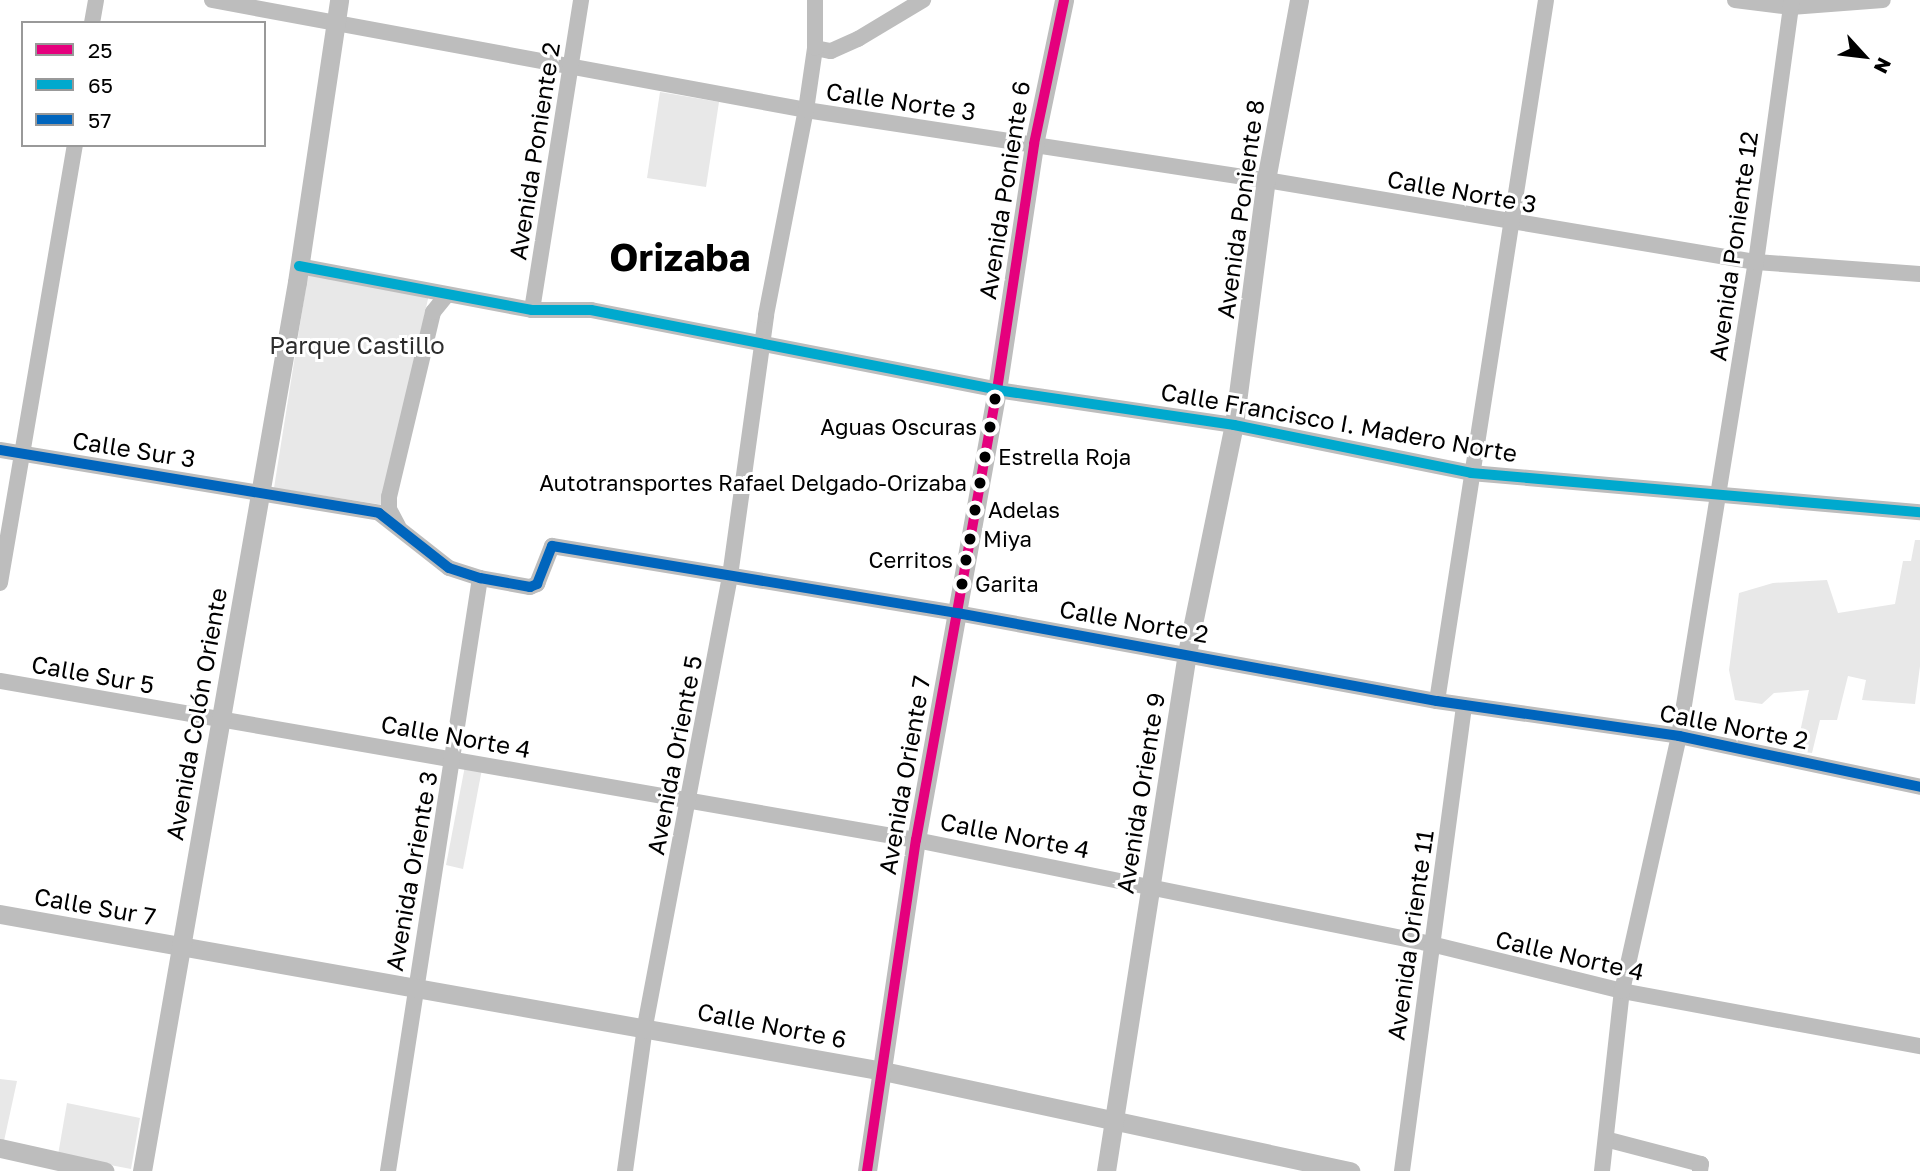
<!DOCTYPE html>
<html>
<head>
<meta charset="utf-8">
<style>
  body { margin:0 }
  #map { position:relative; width:1920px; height:1171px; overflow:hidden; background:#fff; font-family:"Golos Text",sans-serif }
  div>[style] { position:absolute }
  .green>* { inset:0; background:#e8e8e8 }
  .minor>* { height:16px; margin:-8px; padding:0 8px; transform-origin:8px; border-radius:8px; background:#bdbdbd }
  .tertiary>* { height:19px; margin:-9.5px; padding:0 9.5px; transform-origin:9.5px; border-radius:9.5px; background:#bdbdbd }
  .bus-1>* { height:10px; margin:-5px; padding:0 5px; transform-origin:5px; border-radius:5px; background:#e5007d }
  .bus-2>* { height:10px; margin:-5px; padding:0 5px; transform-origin:5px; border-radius:5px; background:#00a9ce }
  .bus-3>* { height:10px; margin:-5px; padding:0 5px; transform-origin:5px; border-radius:5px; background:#0065bd }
  .dots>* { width:19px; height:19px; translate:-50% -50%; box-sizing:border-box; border:4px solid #fff; border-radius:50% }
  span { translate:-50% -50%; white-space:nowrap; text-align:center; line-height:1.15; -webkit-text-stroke:6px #fff; paint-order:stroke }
  .bus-label { font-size:22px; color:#000 }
  .right { translate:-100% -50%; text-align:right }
  .left { translate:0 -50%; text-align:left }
  .street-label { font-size:24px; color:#000 }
  .park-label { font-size:24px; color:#2d2d2d }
  .town-label { font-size:38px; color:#000; font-weight:700 }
  .legend { position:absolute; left:21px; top:21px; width:245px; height:126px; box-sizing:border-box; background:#fff; border:2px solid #999; margin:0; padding:9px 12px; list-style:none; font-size:21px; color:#000 }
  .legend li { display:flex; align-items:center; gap:14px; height:35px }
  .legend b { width:35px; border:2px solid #999 }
  .north { position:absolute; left:1829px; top:21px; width:70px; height:70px; -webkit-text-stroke:5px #fff; paint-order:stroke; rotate:117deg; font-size:19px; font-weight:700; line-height:28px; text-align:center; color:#000 }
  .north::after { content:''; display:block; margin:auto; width:24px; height:32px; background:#000; clip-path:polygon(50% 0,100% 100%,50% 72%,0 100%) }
</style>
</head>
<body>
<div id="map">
  <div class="green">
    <div style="clip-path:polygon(660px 92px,719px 102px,706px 187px,647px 178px)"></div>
    <div style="clip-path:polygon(308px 274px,429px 294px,384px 505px,274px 488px)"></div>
    <div style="clip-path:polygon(1915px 540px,1920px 540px,1920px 666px,1915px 704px,1862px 700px,1866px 680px,1848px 676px,1837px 720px,1820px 720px,1812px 753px,1796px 751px,1809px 690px,1774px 693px,1762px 704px,1735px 700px,1729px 670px,1739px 593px,1773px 583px,1827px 580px,1838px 613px,1895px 604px,1903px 561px,1911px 561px)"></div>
    <div style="clip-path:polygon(465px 766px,482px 769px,463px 869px,446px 865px)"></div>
    <div style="clip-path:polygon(0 1079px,17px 1081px,4px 1141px,0 1140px)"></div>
    <div style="clip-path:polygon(67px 1103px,140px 1118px,131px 1169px,58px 1155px)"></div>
  </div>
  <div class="minor">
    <div style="left:212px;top:0;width:604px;rotate:10.49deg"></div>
    <div style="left:806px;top:110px;width:465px;rotate:8.7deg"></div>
    <div style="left:1266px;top:180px;width:497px;rotate:9.5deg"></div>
    <div style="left:1756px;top:262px;width:164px;rotate:4.2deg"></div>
    <div style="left:1735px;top:0;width:56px;rotate:7.1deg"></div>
    <div style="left:1791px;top:7px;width:92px;rotate:-4.4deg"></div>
    <div style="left:92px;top:23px;width:23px;rotate:-80deg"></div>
    <div style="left:815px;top:48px;width:16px;rotate:11deg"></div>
    <div style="left:831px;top:51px;width:30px;rotate:-24deg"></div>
    <div style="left:858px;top:39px;width:76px;rotate:-31deg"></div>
    <div style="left:299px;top:266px;width:237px;rotate:10.7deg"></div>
    <div style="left:532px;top:310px;width:59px"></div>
    <div style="left:591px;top:310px;width:414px;rotate:11.1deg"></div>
    <div style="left:997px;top:390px;width:240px;rotate:8.4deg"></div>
    <div style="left:1234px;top:425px;width:242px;rotate:11.4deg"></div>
    <div style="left:1471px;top:473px;width:451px;rotate:5deg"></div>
    <div style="left:532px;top:310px;width:314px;rotate:-81deg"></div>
    <div style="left:0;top:450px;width:384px;rotate:9.4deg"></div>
    <div style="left:379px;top:513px;width:89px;rotate:38.2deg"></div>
    <div style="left:449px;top:568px;width:33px;rotate:18deg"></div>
    <div style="left:480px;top:578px;width:51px;rotate:10.2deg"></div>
    <div style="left:530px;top:587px;width:8px;rotate:-23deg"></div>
    <div style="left:537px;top:584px;width:41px;rotate:-68.5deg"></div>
    <div style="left:552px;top:546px;width:411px;rotate:9.4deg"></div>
    <div style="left:957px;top:613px;width:488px;rotate:10.4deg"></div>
    <div style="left:1437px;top:701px;width:245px;rotate:8.2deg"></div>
    <div style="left:1679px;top:736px;width:246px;rotate:11.9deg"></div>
    <div style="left:398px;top:526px;width:19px;rotate:-118deg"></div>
    <div style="left:389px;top:509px;width:12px;rotate:-90deg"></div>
    <div style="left:389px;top:497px;width:190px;rotate:-76.6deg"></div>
    <div style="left:433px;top:312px;width:22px;rotate:-51deg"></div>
    <div style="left:0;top:583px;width:444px;rotate:-80.3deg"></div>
    <div style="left:0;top:681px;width:930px;rotate:9.85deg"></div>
    <div style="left:916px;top:840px;width:525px;rotate:11.42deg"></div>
    <div style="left:1431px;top:944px;width:197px;rotate:13.8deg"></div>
    <div style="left:1622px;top:991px;width:303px;rotate:10.5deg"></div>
    <div style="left:1437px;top:701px;width:709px;rotate:-81.16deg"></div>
    <div style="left:1609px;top:1140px;width:95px;rotate:14.6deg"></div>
    <div style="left:1701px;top:1164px;width:7px;rotate:98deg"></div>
    <div style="left:388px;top:1171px;width:600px;rotate:-81.18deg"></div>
    <div style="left:625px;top:1171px;width:146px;rotate:-82.1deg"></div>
    <div style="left:645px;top:1026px;width:458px;rotate:-79.3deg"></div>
    <div style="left:730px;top:576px;width:263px;rotate:-82.1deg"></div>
    <div style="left:766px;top:315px;width:209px;rotate:-79deg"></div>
    <div style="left:806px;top:110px;width:63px;rotate:-81.7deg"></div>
    <div style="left:815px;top:48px;width:48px;rotate:-90deg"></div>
    <div style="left:1402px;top:1171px;width:470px;rotate:-82.4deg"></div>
    <div style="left:1602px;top:1171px;width:181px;rotate:-83.7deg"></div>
    <div style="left:1622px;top:991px;width:261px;rotate:-77.4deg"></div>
    <div style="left:1679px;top:736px;width:480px;rotate:-80.8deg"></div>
    <div style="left:1756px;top:262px;width:264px;rotate:-82.2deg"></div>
  </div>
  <div class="tertiary">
    <div style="left:0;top:914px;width:897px;rotate:10.08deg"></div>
    <div style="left:883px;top:1071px;width:478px;rotate:12.1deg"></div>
    <div style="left:0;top:1148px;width:107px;rotate:12.5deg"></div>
    <div style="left:142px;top:1171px;width:902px;rotate:-80.11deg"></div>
    <div style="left:297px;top:282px;width:285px;rotate:-81.5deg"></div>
    <div style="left:867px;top:1171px;width:335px;rotate:-81.6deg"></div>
    <div style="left:916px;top:840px;width:457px;rotate:-79.8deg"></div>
    <div style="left:997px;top:390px;width:249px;rotate:-81.4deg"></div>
    <div style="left:1034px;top:144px;width:147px;rotate:-78.2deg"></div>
    <div style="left:1106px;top:1171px;width:524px;rotate:-81.11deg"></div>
    <div style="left:1187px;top:653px;width:233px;rotate:-78.4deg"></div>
    <div style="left:1234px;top:425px;width:247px;rotate:-82.6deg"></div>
    <div style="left:1266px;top:180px;width:183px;rotate:-79.6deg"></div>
  </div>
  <div class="bus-1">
    <div style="left:867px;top:1171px;width:335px;rotate:-81.6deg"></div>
    <div style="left:916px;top:840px;width:457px;rotate:-79.8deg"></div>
    <div style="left:997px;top:390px;width:249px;rotate:-81.4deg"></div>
    <div style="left:1034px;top:144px;width:147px;rotate:-78.2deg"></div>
  </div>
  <div class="bus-2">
    <div style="left:299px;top:266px;width:237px;rotate:10.7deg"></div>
    <div style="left:532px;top:310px;width:59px"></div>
    <div style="left:591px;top:310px;width:414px;rotate:11.1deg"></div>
    <div style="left:997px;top:390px;width:240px;rotate:8.4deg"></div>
    <div style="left:1234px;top:425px;width:242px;rotate:11.4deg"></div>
    <div style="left:1471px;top:473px;width:451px;rotate:5deg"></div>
  </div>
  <div class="bus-3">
    <div style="left:0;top:450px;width:384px;rotate:9.4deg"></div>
    <div style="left:379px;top:513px;width:89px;rotate:38.2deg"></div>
    <div style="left:449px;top:568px;width:33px;rotate:18deg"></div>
    <div style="left:480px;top:578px;width:51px;rotate:10.2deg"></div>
    <div style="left:530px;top:587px;width:8px;rotate:-23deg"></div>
    <div style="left:537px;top:584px;width:41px;rotate:-68.5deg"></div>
    <div style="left:552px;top:546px;width:411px;rotate:9.4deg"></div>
    <div style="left:957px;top:613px;width:488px;rotate:10.4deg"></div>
    <div style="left:1437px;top:701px;width:245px;rotate:8.2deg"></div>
    <div style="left:1679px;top:736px;width:246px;rotate:11.9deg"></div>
  </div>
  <div class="dots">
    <div style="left:995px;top:399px;background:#000"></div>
    <div style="left:990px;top:427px;background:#000"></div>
    <div style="left:985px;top:457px;background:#000"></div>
    <div style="left:980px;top:483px;background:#000"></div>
    <div style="left:975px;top:510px;background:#000"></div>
    <div style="left:970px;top:539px;background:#000"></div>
    <div style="left:966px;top:560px;background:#000"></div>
    <div style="left:962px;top:584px;background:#000"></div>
  </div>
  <div class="bus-label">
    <span class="right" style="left:977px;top:427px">Aguas Oscuras</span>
    <span class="left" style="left:998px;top:457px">Estrella Roja</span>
    <span class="right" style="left:967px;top:483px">Autotransportes Rafael Delgado-Orizaba</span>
    <span class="left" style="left:988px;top:510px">Adelas</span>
    <span class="left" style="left:983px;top:539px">Miya</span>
    <span class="right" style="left:953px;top:560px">Cerritos</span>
    <span class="left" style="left:975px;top:584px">Garita</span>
  </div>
  <div class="street-label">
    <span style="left:901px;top:101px;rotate:8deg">Calle Norte 3</span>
    <span style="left:534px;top:151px;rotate:-81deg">Avenida Poniente 2</span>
    <span style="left:1004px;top:190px;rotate:-81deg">Avenida Poniente 6</span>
    <span style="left:1462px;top:191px;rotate:10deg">Calle Norte 3</span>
    <span style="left:1240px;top:209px;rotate:-82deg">Avenida Poniente 8</span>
    <span style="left:1733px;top:246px;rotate:-82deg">Avenida Poniente 12</span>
    <span style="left:1339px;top:422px;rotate:10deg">Calle Francisco I. Madero Norte</span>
    <span style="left:134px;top:449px;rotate:9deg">Calle Sur 3</span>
    <span style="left:1134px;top:621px;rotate:10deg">Calle Norte 2</span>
    <span style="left:93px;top:674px;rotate:10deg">Calle Sur 5</span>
    <span style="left:196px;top:714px;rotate:-80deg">Avenida Colón Oriente</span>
    <span style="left:1734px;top:726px;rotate:11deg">Calle Norte 2</span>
    <span style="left:456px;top:736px;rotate:10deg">Calle Norte 4</span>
    <span style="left:674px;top:755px;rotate:-79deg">Avenida Oriente 5</span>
    <span style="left:904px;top:775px;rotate:-80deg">Avenida Oriente 7</span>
    <span style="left:1140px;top:793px;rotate:-81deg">Avenida Oriente 9</span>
    <span style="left:1015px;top:835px;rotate:11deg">Calle Norte 4</span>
    <span style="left:411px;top:871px;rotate:-80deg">Avenida Oriente 3</span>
    <span style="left:95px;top:906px;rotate:10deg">Calle Sur 7</span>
    <span style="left:1410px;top:935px;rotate:-82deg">Avenida Oriente 11</span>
    <span style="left:1570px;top:955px;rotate:13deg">Calle Norte 4</span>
    <span style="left:772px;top:1025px;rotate:11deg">Calle Norte 6</span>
  </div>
  <div class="park-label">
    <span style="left:357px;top:345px">Parque Castillo</span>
  </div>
  <div class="town-label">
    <span style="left:680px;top:257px">Orizaba</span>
  </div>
  <ul class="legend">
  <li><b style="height:9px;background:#e5007d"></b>25</li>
  <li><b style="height:9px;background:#00a9ce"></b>65</li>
  <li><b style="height:9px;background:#0065bd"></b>57</li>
  </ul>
  <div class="north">N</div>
</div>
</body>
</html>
